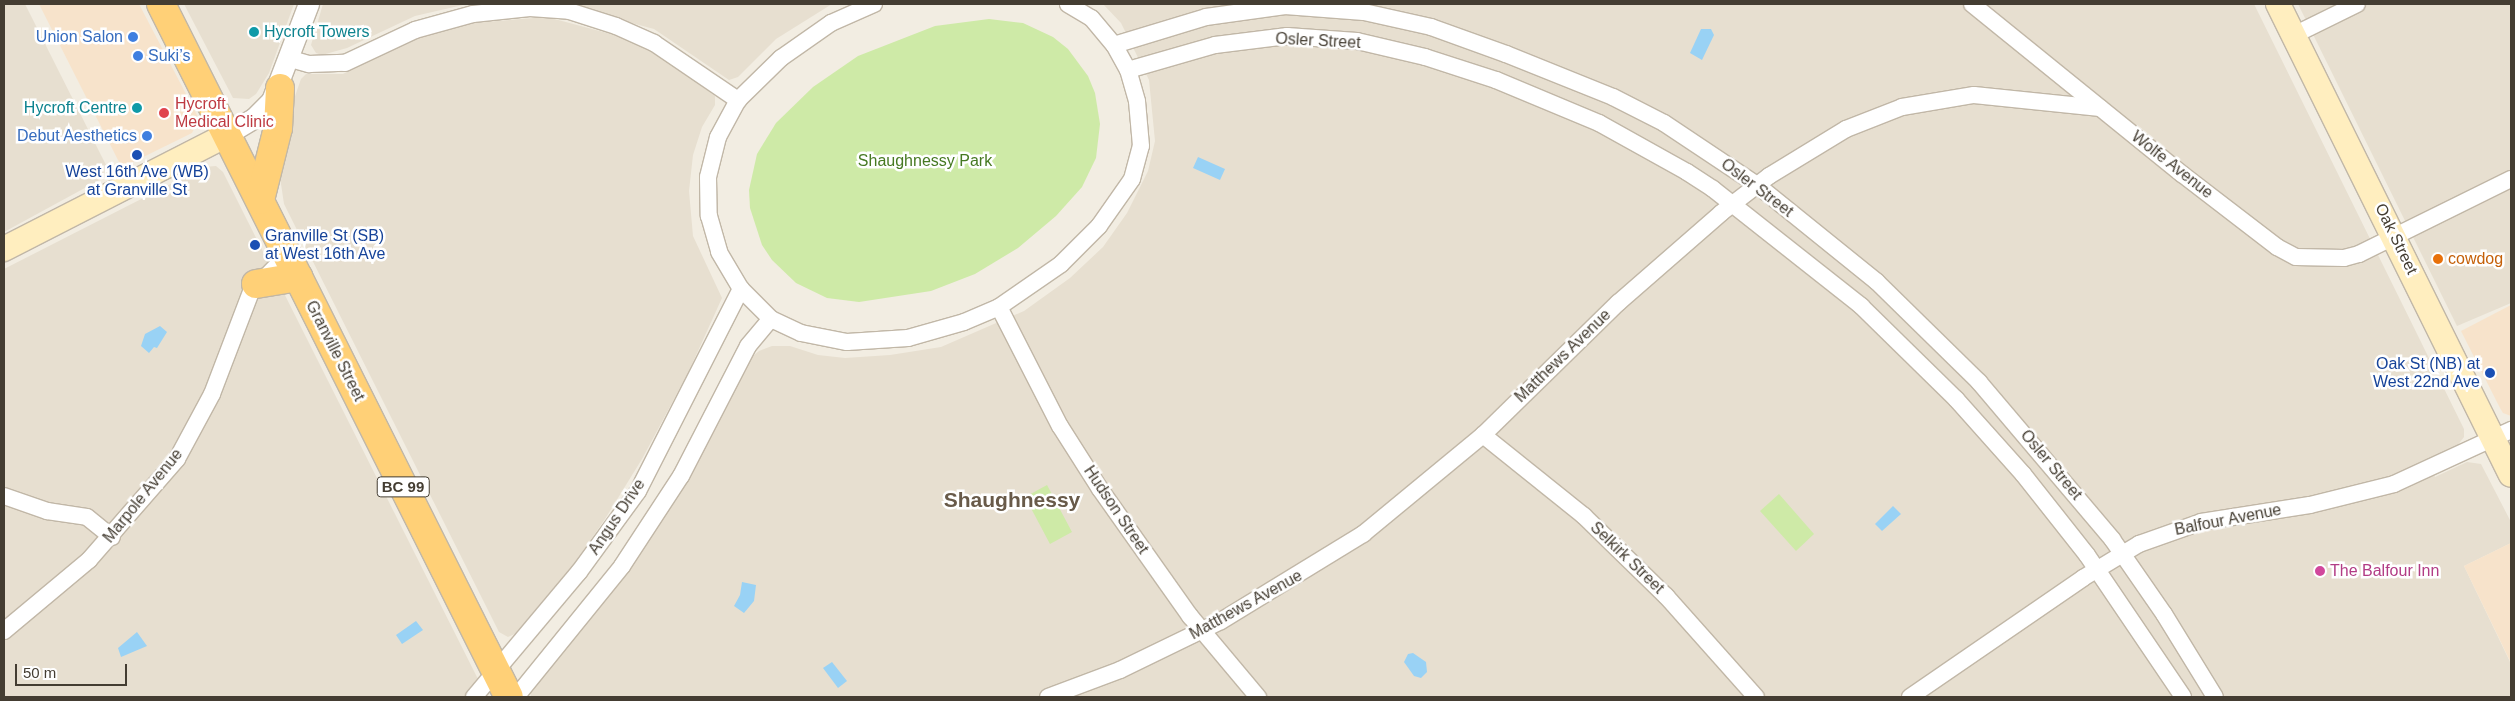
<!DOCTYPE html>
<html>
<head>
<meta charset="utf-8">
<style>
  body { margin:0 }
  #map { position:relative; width:2515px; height:701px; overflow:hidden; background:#f2ede2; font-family:Arial,sans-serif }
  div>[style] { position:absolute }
  .residential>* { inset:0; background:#e7dfd0 }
  .commercial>* { inset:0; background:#f7e3cb }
  .green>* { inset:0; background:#ceeaa7 }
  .water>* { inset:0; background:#99d2f5 }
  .roads { filter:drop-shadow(1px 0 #c1b7a7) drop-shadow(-1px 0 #c1b7a7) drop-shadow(0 1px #c1b7a7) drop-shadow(0 -1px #c1b7a7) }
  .minor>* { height:16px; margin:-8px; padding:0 8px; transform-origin:8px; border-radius:8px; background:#fff }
  .tertiary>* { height:20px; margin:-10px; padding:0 10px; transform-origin:10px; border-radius:10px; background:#fff }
  .secondary>* { height:24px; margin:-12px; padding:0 12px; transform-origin:12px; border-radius:12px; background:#ffeebf }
  .trunk>* { height:28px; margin:-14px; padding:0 14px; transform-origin:14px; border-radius:14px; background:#ffd077 }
  .dots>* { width:14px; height:14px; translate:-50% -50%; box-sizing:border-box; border:2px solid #fff; border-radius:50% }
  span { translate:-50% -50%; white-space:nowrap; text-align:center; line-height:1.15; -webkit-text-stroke:5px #fff; paint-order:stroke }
  .shield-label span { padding:1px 4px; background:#fff; border:1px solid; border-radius:4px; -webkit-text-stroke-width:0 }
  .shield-label { font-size:15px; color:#443d32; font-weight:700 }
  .culture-label { font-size:16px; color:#0d838f }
  .left { translate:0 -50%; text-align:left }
  .right { translate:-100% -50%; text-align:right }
  .shop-label { font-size:16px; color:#366cbe }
  .street-label { font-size:16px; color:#443d32 }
  .health-label { font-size:16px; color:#be3a42 }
  .park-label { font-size:16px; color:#467922 }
  .transit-label { font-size:16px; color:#164399 }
  .food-label { font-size:16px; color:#c56008 }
  .hotel-label { font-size:16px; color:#b23c85 }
  .district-label { font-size:21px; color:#685a49; font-weight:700 }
  .frame { position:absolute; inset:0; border:5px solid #443d32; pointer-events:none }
  .scale { position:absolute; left:15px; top:664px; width:112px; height:22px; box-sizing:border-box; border:2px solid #443d32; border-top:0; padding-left:6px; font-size:15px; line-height:18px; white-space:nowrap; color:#443d32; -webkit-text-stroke:4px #fff; paint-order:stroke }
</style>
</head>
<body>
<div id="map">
  <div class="residential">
    <div style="clip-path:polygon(4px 4px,25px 4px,107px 167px,105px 177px,4px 232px)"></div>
    <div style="clip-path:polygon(184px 4px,294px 4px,269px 73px,256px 94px,249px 99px,233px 98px)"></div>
    <div style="clip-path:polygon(323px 4px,467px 4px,415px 16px,347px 48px,322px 55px,316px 53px,311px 45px)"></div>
    <div style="clip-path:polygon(561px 4px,832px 4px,776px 39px,738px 77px,729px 80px,654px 29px)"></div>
    <div style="clip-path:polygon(1103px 4px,2254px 4px,2464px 429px,2464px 437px,2457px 446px,2427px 461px,2435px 477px,2467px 462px,2481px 464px,2511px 522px,2511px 543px,2464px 566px,2511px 664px,2511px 697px,531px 697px,530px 690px,563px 651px,748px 360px,759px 351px,772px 346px,790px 346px,818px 355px,845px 358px,890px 355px,941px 347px,1024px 311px,1070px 278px,1103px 247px,1127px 213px,1148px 171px,1155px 141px,1149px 80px,1121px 23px)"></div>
    <div style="clip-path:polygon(2298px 4px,2511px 4px,2511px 303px,2457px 326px)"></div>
    <div style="clip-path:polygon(547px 17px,622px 37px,657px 53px,715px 96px,715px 105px,702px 127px,693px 155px,689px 191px,693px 236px,722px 298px,688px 373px,642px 459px,605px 519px,571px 568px,519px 632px,508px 637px,499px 632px,284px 204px,278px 164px,288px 116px,301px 79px,306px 74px,343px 74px,405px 42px,458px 24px)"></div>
    <div style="clip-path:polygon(216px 166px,223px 172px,487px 697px,4px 697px,4px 269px,204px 167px)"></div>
  </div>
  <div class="commercial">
    <div style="clip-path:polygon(39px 4px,139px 4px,197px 115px,198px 121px,192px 133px,125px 166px,120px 164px)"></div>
    <div style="clip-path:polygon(2511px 305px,2511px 416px,2503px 413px,2500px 408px,2461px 331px)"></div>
    <div style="clip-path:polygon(2511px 543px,2511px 663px,2464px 566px)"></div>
  </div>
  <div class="green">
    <div style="clip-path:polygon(989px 19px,1023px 23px,1053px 37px,1068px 49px,1088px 76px,1095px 93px,1100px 124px,1096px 158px,1082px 187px,1056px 216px,1018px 248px,975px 274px,931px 291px,859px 302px,827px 298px,796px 283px,772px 260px,762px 245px,750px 208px,749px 190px,757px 154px,776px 123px,813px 87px,858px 56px,935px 26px)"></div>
    <div style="clip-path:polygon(1047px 485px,1072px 532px,1050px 544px,1025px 497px)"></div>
    <div style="clip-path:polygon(1779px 494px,1814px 534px,1796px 551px,1760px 511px)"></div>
  </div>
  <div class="water">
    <div style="clip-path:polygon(1701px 29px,1711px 29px,1714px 35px,1702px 60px,1690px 53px)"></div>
    <div style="clip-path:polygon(1198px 157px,1225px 169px,1220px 180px,1193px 168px)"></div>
    <div style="clip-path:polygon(160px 326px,167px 332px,157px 348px,154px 347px,149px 353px,141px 346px,145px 334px)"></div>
    <div style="clip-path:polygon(1893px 506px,1901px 514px,1882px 531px,1875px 524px)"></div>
    <div style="clip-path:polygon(742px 582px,756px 585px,754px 601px,744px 613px,734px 606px,740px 595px)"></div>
    <div style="clip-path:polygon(416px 621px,423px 630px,402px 644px,396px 635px)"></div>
    <div style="clip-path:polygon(137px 632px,147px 646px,121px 657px,118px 648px)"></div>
    <div style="clip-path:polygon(1413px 653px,1426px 662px,1427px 672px,1421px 678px,1414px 676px,1404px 662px,1408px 654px)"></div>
    <div style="clip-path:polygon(832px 662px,847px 681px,838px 688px,823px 668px)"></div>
  </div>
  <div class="roads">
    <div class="minor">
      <div style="left:874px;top:4px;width:47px;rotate:156.2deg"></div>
      <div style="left:831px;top:23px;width:61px;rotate:145deg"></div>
      <div style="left:781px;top:58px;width:60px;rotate:135.7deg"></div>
      <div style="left:738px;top:100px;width:42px;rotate:118.4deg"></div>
      <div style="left:718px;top:137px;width:41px;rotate:104deg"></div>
      <div style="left:708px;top:177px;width:39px;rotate:89deg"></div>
      <div style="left:709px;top:216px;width:37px;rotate:74deg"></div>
      <div style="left:719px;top:252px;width:43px;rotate:59.3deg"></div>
      <div style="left:741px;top:289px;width:42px;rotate:45deg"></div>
      <div style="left:771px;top:319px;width:33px;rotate:25deg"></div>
      <div style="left:801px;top:333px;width:47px;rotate:11.1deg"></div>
      <div style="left:847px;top:342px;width:61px;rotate:-3.8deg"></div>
      <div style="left:908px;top:338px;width:58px;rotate:-15.9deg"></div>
      <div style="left:964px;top:322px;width:38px;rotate:-23deg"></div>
      <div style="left:999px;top:307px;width:75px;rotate:-34.7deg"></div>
      <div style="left:1061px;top:264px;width:54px;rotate:-45deg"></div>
      <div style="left:1099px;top:226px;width:57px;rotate:-54.9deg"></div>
      <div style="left:1132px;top:179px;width:34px;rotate:-75deg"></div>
      <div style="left:1141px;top:146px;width:45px;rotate:-95.1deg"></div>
      <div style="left:1137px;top:101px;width:32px;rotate:-106deg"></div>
      <div style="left:1128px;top:70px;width:29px;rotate:-119deg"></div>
      <div style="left:1114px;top:45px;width:35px;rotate:-130deg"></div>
      <div style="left:1091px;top:18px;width:27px;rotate:-149deg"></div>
      <div style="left:1972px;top:4px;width:270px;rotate:39deg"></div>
      <div style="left:2182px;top:174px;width:120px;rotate:37.5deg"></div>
      <div style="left:2277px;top:247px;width:21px;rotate:28deg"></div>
      <div style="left:2296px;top:257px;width:48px;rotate:1.2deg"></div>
      <div style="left:2344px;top:258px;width:16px;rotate:-15deg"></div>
      <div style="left:2359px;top:254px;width:169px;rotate:-26.3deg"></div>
      <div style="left:2294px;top:35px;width:70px;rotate:-26.2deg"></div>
      <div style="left:1114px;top:45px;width:96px;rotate:-16.9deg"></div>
      <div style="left:1206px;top:17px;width:80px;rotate:-7.9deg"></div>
      <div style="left:1285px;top:6px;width:79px;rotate:4.3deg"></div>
      <div style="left:1364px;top:12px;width:69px;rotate:12.6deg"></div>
      <div style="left:1431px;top:27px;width:80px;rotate:19.8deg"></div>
      <div style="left:1506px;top:54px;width:115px;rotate:21.9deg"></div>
      <div style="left:1613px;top:97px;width:57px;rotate:27deg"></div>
      <div style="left:1664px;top:123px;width:112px;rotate:33.7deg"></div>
      <div style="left:1757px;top:185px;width:154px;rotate:38.9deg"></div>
      <div style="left:1877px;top:282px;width:143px;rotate:44.4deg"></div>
      <div style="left:1979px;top:382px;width:206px;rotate:49.7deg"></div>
      <div style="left:2112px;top:539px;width:91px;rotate:55.3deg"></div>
      <div style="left:2164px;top:614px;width:97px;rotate:58.4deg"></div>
      <div style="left:291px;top:59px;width:19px;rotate:16deg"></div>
      <div style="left:309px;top:64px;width:36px;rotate:-2deg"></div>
      <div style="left:345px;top:63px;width:77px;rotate:-25.2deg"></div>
      <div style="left:415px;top:30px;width:60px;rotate:-15.4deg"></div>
      <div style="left:473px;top:14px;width:57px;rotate:-6deg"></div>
      <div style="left:530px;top:8px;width:39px;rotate:4deg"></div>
      <div style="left:569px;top:11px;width:49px;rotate:17.7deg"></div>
      <div style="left:616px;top:26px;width:42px;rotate:24.1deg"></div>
      <div style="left:654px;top:43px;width:102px;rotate:34.2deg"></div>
      <div style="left:1128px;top:70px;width:91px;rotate:-16deg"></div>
      <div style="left:1215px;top:45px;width:73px;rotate:-7.1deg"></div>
      <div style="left:1287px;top:36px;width:70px;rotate:4.1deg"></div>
      <div style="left:1357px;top:41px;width:70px;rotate:13.2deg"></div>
      <div style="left:1425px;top:57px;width:75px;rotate:17.9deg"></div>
      <div style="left:1496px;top:80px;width:112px;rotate:22.7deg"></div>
      <div style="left:1599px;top:123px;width:101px;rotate:29.1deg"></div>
      <div style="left:1687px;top:172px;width:31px;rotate:33deg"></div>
      <div style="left:1713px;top:189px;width:189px;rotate:38.3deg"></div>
      <div style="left:1861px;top:306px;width:133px;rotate:44.4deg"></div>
      <div style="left:1956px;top:399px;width:101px;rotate:48.2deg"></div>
      <div style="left:2023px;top:474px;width:103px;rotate:51.7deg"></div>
      <div style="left:2087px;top:555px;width:171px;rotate:55.9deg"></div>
      <div style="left:999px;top:307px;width:134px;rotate:62.9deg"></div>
      <div style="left:1060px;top:426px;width:75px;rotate:57.6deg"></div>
      <div style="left:1100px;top:489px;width:156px;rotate:54.7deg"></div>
      <div style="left:1190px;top:616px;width:106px;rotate:50deg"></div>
      <div style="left:1483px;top:435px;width:129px;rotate:38.7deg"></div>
      <div style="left:1584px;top:516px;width:115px;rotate:44.3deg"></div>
      <div style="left:1666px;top:596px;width:135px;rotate:48.3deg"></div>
      <div style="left:4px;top:496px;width:46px;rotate:19.2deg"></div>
      <div style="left:47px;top:511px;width:40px;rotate:8.5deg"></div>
      <div style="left:87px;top:517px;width:32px;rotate:39deg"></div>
      <div style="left:4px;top:631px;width:111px;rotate:-39.9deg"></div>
      <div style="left:89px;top:560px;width:134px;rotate:-48.9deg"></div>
      <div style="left:177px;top:459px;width:74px;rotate:-61.7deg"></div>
      <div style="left:212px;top:394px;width:109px;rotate:-69.1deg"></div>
      <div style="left:251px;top:292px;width:52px;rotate:-45.8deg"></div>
      <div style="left:474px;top:697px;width:163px;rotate:-50deg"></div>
      <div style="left:579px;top:572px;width:100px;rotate:-53.9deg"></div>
      <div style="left:638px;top:491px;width:227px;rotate:-63deg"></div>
      <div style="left:516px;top:697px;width:169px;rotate:-51deg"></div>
      <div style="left:622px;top:566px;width:108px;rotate:-56.8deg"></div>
      <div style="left:681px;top:476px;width:146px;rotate:-62.7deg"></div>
      <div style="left:748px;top:346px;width:35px;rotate:-50deg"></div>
      <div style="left:1048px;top:697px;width:77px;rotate:-20.6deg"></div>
      <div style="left:1120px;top:670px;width:112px;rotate:-25.9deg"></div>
      <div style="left:1221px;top:621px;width:167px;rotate:-31.5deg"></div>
      <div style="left:1363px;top:534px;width:156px;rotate:-39.5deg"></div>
      <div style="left:1483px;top:435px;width:189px;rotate:-44.4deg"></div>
      <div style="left:1618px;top:303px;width:137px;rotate:-41.1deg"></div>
      <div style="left:1721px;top:213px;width:61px;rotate:-37.6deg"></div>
      <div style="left:1769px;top:176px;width:90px;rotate:-31.4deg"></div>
      <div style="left:1846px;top:129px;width:60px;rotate:-21.4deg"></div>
      <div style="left:1902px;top:107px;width:73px;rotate:-9.5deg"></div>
      <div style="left:1974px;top:95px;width:127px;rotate:5.9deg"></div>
      <div style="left:1910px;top:697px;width:210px;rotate:-34.5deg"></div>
      <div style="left:2083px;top:578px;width:66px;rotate:-31.3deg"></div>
      <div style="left:2139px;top:544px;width:66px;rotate:-19.5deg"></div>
      <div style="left:2201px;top:522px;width:110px;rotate:-8.9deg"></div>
      <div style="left:2310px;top:505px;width:87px;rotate:-14deg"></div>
      <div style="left:2394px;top:484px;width:129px;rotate:-24.8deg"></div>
    </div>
    <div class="tertiary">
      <div style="left:227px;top:135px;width:31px;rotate:-31deg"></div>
      <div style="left:254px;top:119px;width:25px;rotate:-45deg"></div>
      <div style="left:272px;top:101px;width:104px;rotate:-69.1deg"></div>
    </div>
    <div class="secondary">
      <div style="left:2278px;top:4px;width:525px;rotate:63.68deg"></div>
      <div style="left:4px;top:249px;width:250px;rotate:-27.1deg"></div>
    </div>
    <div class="trunk">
      <div style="left:161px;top:4px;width:775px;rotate:63.34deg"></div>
      <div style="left:260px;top:200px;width:74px;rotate:-76deg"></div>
      <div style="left:278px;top:128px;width:40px;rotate:-87.1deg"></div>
      <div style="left:256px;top:284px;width:43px;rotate:-9.5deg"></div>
    </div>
  </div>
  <div class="dots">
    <div style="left:254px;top:32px;background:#0f9aa8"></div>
    <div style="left:133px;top:37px;background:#3f7fe0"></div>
    <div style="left:138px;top:56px;background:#3f7fe0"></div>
    <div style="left:137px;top:108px;background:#0f9aa8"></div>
    <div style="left:164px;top:113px;background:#e0444e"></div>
    <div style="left:147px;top:136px;background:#3f7fe0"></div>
    <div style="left:137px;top:155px;background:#1a4fb4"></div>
    <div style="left:255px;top:245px;background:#1a4fb4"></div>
    <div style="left:2438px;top:259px;background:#e8710a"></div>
    <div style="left:2490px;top:373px;background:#1a4fb4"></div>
    <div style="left:2320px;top:571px;background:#d1479c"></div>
  </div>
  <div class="shield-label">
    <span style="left:403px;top:487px">BC 99</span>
  </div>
  <div class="culture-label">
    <span class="left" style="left:264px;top:32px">Hycroft Towers</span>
    <span class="right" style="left:127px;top:108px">Hycroft Centre</span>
  </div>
  <div class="shop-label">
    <span class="right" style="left:123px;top:37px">Union Salon</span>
    <span class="left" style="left:148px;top:56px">Suki’s</span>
    <span class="right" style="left:137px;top:136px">Debut Aesthetics</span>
  </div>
  <div class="street-label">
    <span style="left:1318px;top:41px;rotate:3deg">Osler Street</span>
    <span style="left:2172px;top:165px;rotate:38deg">Wolfe Avenue</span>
    <span style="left:1757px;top:188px;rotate:37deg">Osler Street</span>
    <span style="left:2396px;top:239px;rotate:64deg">Oak Street</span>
    <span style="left:335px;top:351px;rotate:63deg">Granville Street</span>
    <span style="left:1563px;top:356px;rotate:-44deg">Matthews Avenue</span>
    <span style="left:2051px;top:465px;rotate:50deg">Osler Street</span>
    <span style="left:143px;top:496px;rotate:-51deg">Marpole Avenue</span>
    <span style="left:1116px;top:510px;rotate:56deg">Hudson Street</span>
    <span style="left:617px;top:517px;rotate:-56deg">Angus Drive</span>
    <span style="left:2228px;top:520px;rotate:-11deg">Balfour Avenue</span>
    <span style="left:1627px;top:558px;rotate:44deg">Selkirk Street</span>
    <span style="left:1246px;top:605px;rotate:-29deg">Matthews Avenue</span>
  </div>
  <div class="health-label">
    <span class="left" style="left:175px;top:113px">Hycroft<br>Medical Clinic</span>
  </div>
  <div class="park-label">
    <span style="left:925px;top:161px">Shaughnessy Park</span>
  </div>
  <div class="transit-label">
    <span style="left:137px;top:181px">West 16th Ave (WB)<br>at Granville St</span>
    <span class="left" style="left:265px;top:245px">Granville St (SB)<br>at West 16th Ave</span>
    <span class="right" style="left:2480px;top:373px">Oak St (NB) at<br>West 22nd Ave</span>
  </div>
  <div class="food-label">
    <span class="left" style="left:2448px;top:259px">cowdog</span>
  </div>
  <div class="hotel-label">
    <span class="left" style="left:2330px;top:571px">The Balfour Inn</span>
  </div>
  <div class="district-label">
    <span style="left:1012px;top:500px">Shaughnessy</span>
  </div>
  <div class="frame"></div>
  <div class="scale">50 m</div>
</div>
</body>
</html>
